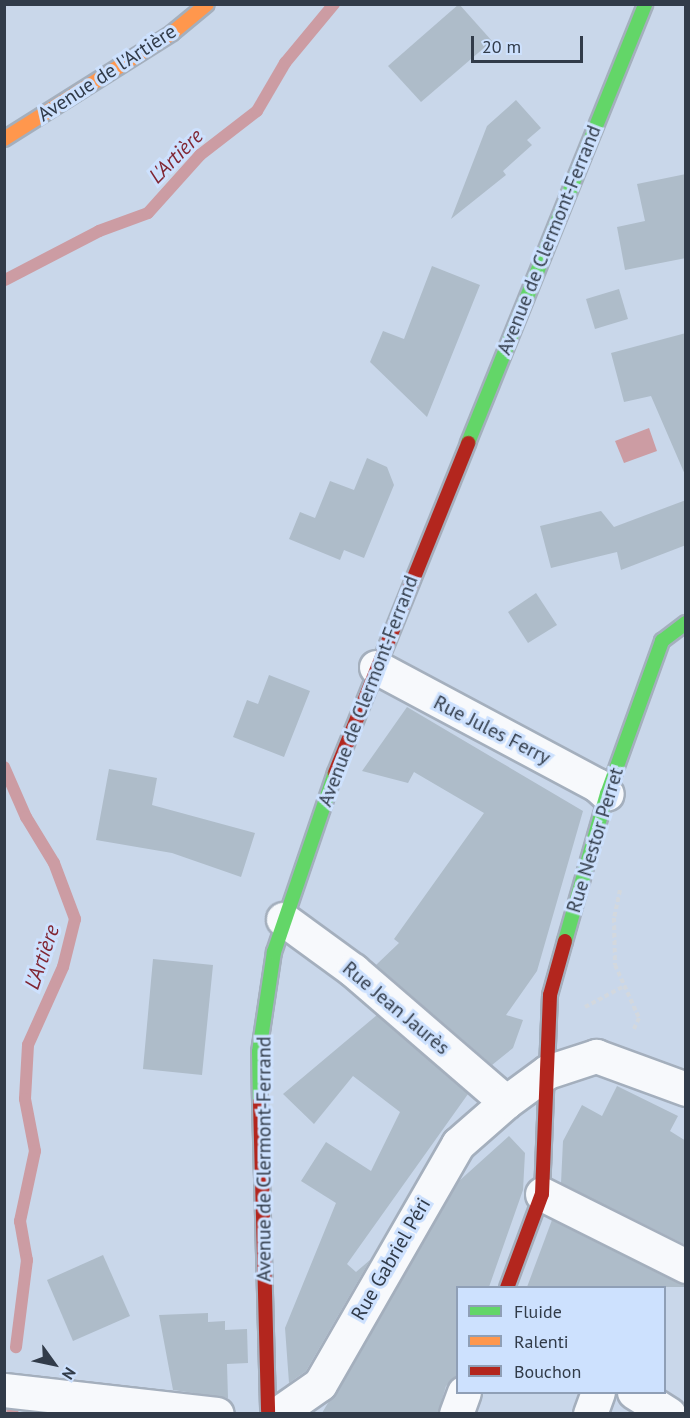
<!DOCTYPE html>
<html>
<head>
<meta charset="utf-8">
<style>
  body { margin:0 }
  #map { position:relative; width:690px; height:1418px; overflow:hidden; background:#c9d7ea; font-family:"PT Sans",sans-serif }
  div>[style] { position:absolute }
  .water>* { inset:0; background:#cc9ca3 }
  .stream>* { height:12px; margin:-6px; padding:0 6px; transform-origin:6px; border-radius:6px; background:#cc9ca3 }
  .building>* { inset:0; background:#aebcc9 }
  .path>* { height:4px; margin-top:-2px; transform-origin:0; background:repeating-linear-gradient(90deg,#d3d8de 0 4.5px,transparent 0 7.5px) }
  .roads { filter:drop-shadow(2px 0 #a4afbd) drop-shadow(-2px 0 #a4afbd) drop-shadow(0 2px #a4afbd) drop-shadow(0 -2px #a4afbd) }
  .street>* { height:33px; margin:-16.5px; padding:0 16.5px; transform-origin:16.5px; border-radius:16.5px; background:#f7f9fc }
  .fast>* { height:14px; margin:-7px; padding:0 7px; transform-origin:7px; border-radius:7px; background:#63d668 }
  .slow>* { height:14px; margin:-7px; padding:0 7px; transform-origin:7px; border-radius:7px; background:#ff974d }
  .jam>* { height:14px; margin:-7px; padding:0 7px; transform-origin:7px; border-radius:7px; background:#b3261e }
  span { translate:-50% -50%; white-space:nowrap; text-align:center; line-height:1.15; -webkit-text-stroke:6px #cde1fe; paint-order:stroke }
  .street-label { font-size:20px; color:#313b49 }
  .water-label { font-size:21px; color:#812633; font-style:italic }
  .frame { position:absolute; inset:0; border:6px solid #313b49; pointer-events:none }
  .legend { position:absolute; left:456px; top:1286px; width:210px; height:108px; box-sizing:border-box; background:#cde1fe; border:2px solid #8f9fb6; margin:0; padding:8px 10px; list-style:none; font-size:18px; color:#313b49 }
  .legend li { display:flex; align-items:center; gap:12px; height:30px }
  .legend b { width:30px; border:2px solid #8f9fb6 }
  .north { position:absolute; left:24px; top:1334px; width:60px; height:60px; -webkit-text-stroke:4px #cde1fe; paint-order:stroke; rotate:123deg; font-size:16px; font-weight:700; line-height:24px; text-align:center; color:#313b49 }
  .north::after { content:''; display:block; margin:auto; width:21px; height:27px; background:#313b49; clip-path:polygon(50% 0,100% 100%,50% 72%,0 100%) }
  .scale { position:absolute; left:471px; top:36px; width:112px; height:27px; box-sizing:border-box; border:3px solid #313b49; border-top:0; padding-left:8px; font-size:18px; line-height:21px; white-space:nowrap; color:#313b49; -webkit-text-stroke:4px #cde1fe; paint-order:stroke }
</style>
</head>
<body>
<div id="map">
  <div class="water">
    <div style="clip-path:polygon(649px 428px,657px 451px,624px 463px,615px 441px)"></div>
  </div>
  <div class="stream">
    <div style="left:5px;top:280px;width:106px;rotate:-27.5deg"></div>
    <div style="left:99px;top:231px;width:52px;rotate:-20.2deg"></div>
    <div style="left:148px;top:213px;width:78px;rotate:-48.1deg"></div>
    <div style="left:200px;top:155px;width:72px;rotate:-37.7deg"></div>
    <div style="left:257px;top:111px;width:56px;rotate:-59.7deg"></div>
    <div style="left:285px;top:63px;width:77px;rotate:-50.3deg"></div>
    <div style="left:4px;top:767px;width:55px;rotate:66.3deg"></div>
    <div style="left:26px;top:817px;width:54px;rotate:58.7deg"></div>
    <div style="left:54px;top:863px;width:60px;rotate:69.4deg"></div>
    <div style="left:75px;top:919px;width:49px;rotate:104deg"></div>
    <div style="left:63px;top:967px;width:85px;rotate:114.2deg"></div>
    <div style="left:28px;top:1045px;width:54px;rotate:93.2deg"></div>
    <div style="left:25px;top:1099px;width:53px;rotate:79.1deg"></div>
    <div style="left:35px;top:1151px;width:72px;rotate:102.1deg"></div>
    <div style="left:20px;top:1221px;width:40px;rotate:80deg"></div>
    <div style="left:27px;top:1260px;width:88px;rotate:97.2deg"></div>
    <div style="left:12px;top:1414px;width:7px;rotate:-82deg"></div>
  </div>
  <div class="building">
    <div style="clip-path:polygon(459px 4px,492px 41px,421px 102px,388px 66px)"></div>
    <div style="clip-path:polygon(516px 100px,541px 128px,527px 140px,532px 145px,503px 171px,506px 175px,451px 219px,487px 126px)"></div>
    <div style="clip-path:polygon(686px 174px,686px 258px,625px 270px,617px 227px,645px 221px,637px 184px)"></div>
    <div style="clip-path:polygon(432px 266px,480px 285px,427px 417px,370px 362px,383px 331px,404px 339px)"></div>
    <div style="clip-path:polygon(619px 289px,628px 319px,595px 329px,586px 299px)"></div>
    <div style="clip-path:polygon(686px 333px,686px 477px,651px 396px,624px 402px,611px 353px)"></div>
    <div style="clip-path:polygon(367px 458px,387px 467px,394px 485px,364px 558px,344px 550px,340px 560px,289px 539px,300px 512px,315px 518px,330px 481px,354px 490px)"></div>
    <div style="clip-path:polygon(686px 500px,686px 545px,621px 570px,617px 552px,551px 568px,540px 526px,601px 511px,614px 527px)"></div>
    <div style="clip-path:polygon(536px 593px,557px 625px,528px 643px,508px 612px)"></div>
    <div style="clip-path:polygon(269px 675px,310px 691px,284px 757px,233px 737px,247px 700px,258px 704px)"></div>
    <div style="clip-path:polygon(407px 707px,583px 811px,537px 971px,506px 1015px,523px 1020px,513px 1048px,492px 1065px,376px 965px,399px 943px,394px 939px,484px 813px,414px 772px,408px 783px,362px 771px)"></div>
    <div style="clip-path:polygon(109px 769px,157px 778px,152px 805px,255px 833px,241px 877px,172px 853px,96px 840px)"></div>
    <div style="clip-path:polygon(153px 959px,213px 965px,202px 1075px,143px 1069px)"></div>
    <div style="clip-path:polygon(377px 1015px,468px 1094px,347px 1264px,356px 1272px,370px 1260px,306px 1371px,289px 1383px,285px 1328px,336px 1203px,301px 1181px,326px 1142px,371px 1171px,400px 1112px,353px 1076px,314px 1124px,283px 1094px)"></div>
    <div style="clip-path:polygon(617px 1086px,678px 1116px,670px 1131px,686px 1141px,686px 1245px,561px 1183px,563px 1141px,582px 1105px,602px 1116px)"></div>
    <div style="clip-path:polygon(509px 1136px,525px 1153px,523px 1190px,489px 1287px,458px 1287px,458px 1375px,446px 1386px,438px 1413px,322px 1413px,459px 1181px)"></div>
    <div style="clip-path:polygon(552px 1220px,686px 1284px,686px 1287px,527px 1287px)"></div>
    <div style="clip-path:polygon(103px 1255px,130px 1316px,73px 1341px,47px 1280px)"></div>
    <div style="clip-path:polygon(208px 1313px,208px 1322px,225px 1321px,225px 1330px,247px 1329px,248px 1363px,227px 1364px,228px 1398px,173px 1390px,159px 1315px)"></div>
  </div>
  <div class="path">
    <div style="left:620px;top:890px;width:29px;rotate:102deg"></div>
    <div style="left:614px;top:918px;width:47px;rotate:88.8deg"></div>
    <div style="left:615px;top:965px;width:58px;rotate:65.6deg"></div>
    <div style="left:639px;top:1018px;width:14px;rotate:115deg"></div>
    <div style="left:585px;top:1007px;width:44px;rotate:-28.3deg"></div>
  </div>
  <div class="roads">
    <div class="street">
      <div style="left:376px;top:667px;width:251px;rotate:28.1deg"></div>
      <div style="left:597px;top:785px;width:13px;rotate:42deg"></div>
      <div style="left:283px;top:919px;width:87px;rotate:36.1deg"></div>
      <div style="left:353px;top:970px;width:202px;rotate:40.8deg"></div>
      <div style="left:542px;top:1194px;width:161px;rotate:26.6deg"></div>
      <div style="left:4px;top:1390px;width:214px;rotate:6.4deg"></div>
      <div style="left:634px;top:1392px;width:41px;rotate:32.2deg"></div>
      <div style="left:277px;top:1414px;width:52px;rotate:-34.9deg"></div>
      <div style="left:320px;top:1384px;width:277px;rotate:-60.1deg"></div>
      <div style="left:458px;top:1144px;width:64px;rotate:-41.2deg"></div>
      <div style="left:506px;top:1102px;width:51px;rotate:-36.2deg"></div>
      <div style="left:547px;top:1072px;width:52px;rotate:-18.1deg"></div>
      <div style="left:596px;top:1056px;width:96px;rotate:20.1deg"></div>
      <div style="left:456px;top:1414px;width:23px;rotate:-70deg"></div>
      <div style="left:590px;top:1414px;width:23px;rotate:-70deg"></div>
    </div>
    <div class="fast">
      <div style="left:468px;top:443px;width:473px;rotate:-68deg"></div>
      <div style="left:565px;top:941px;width:153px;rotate:-74.1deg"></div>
      <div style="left:607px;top:794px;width:163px;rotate:-70.2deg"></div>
      <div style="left:662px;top:641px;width:30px;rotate:-37deg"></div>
      <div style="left:260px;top:1102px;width:50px;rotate:-91.1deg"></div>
      <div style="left:259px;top:1052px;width:101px;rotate:-81.5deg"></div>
      <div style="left:274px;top:952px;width:189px;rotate:-71.2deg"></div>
    </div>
    <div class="slow">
      <div style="left:4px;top:139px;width:199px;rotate:-32.2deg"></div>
      <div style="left:172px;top:33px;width:45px;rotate:-39.6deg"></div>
    </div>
    <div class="jam">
      <div style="left:335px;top:773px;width:356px;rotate:-68deg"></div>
      <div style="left:260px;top:1102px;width:312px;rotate:88.5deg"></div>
      <div style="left:507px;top:1288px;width:100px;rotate:-69.6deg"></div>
      <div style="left:542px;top:1194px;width:199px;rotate:-87.7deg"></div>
      <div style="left:550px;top:995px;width:56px;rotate:-74.5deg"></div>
    </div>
  </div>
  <div class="street-label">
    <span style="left:107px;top:73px;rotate:-33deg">Avenue de l'Artière</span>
    <span style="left:549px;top:240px;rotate:-68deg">Avenue de Clermont-Ferrand</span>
    <span style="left:368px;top:691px;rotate:-69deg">Avenue de Clermont-Ferrand</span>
    <span style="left:492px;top:730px;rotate:27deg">Rue Jules Ferry</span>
    <span style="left:595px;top:840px;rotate:-73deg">Rue Nestor Perret</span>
    <span style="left:396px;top:1008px;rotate:40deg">Rue Jean Jaurès</span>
    <span style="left:264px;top:1159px;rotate:-90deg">Avenue de Clermont-Ferrand</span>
    <span style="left:391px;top:1259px;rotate:-60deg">Rue Gabriel Péri</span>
  </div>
  <div class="water-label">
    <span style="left:176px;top:156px;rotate:-45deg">L'Artière</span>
    <span style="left:42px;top:957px;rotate:-71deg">L'Artière</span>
  </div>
  <div class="frame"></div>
  <ul class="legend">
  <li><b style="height:8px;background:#63d668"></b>Fluide</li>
  <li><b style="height:8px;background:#ff974d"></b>Ralenti</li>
  <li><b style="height:8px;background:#b3261e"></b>Bouchon</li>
  </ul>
  <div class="north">N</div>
  <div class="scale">20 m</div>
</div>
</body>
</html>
